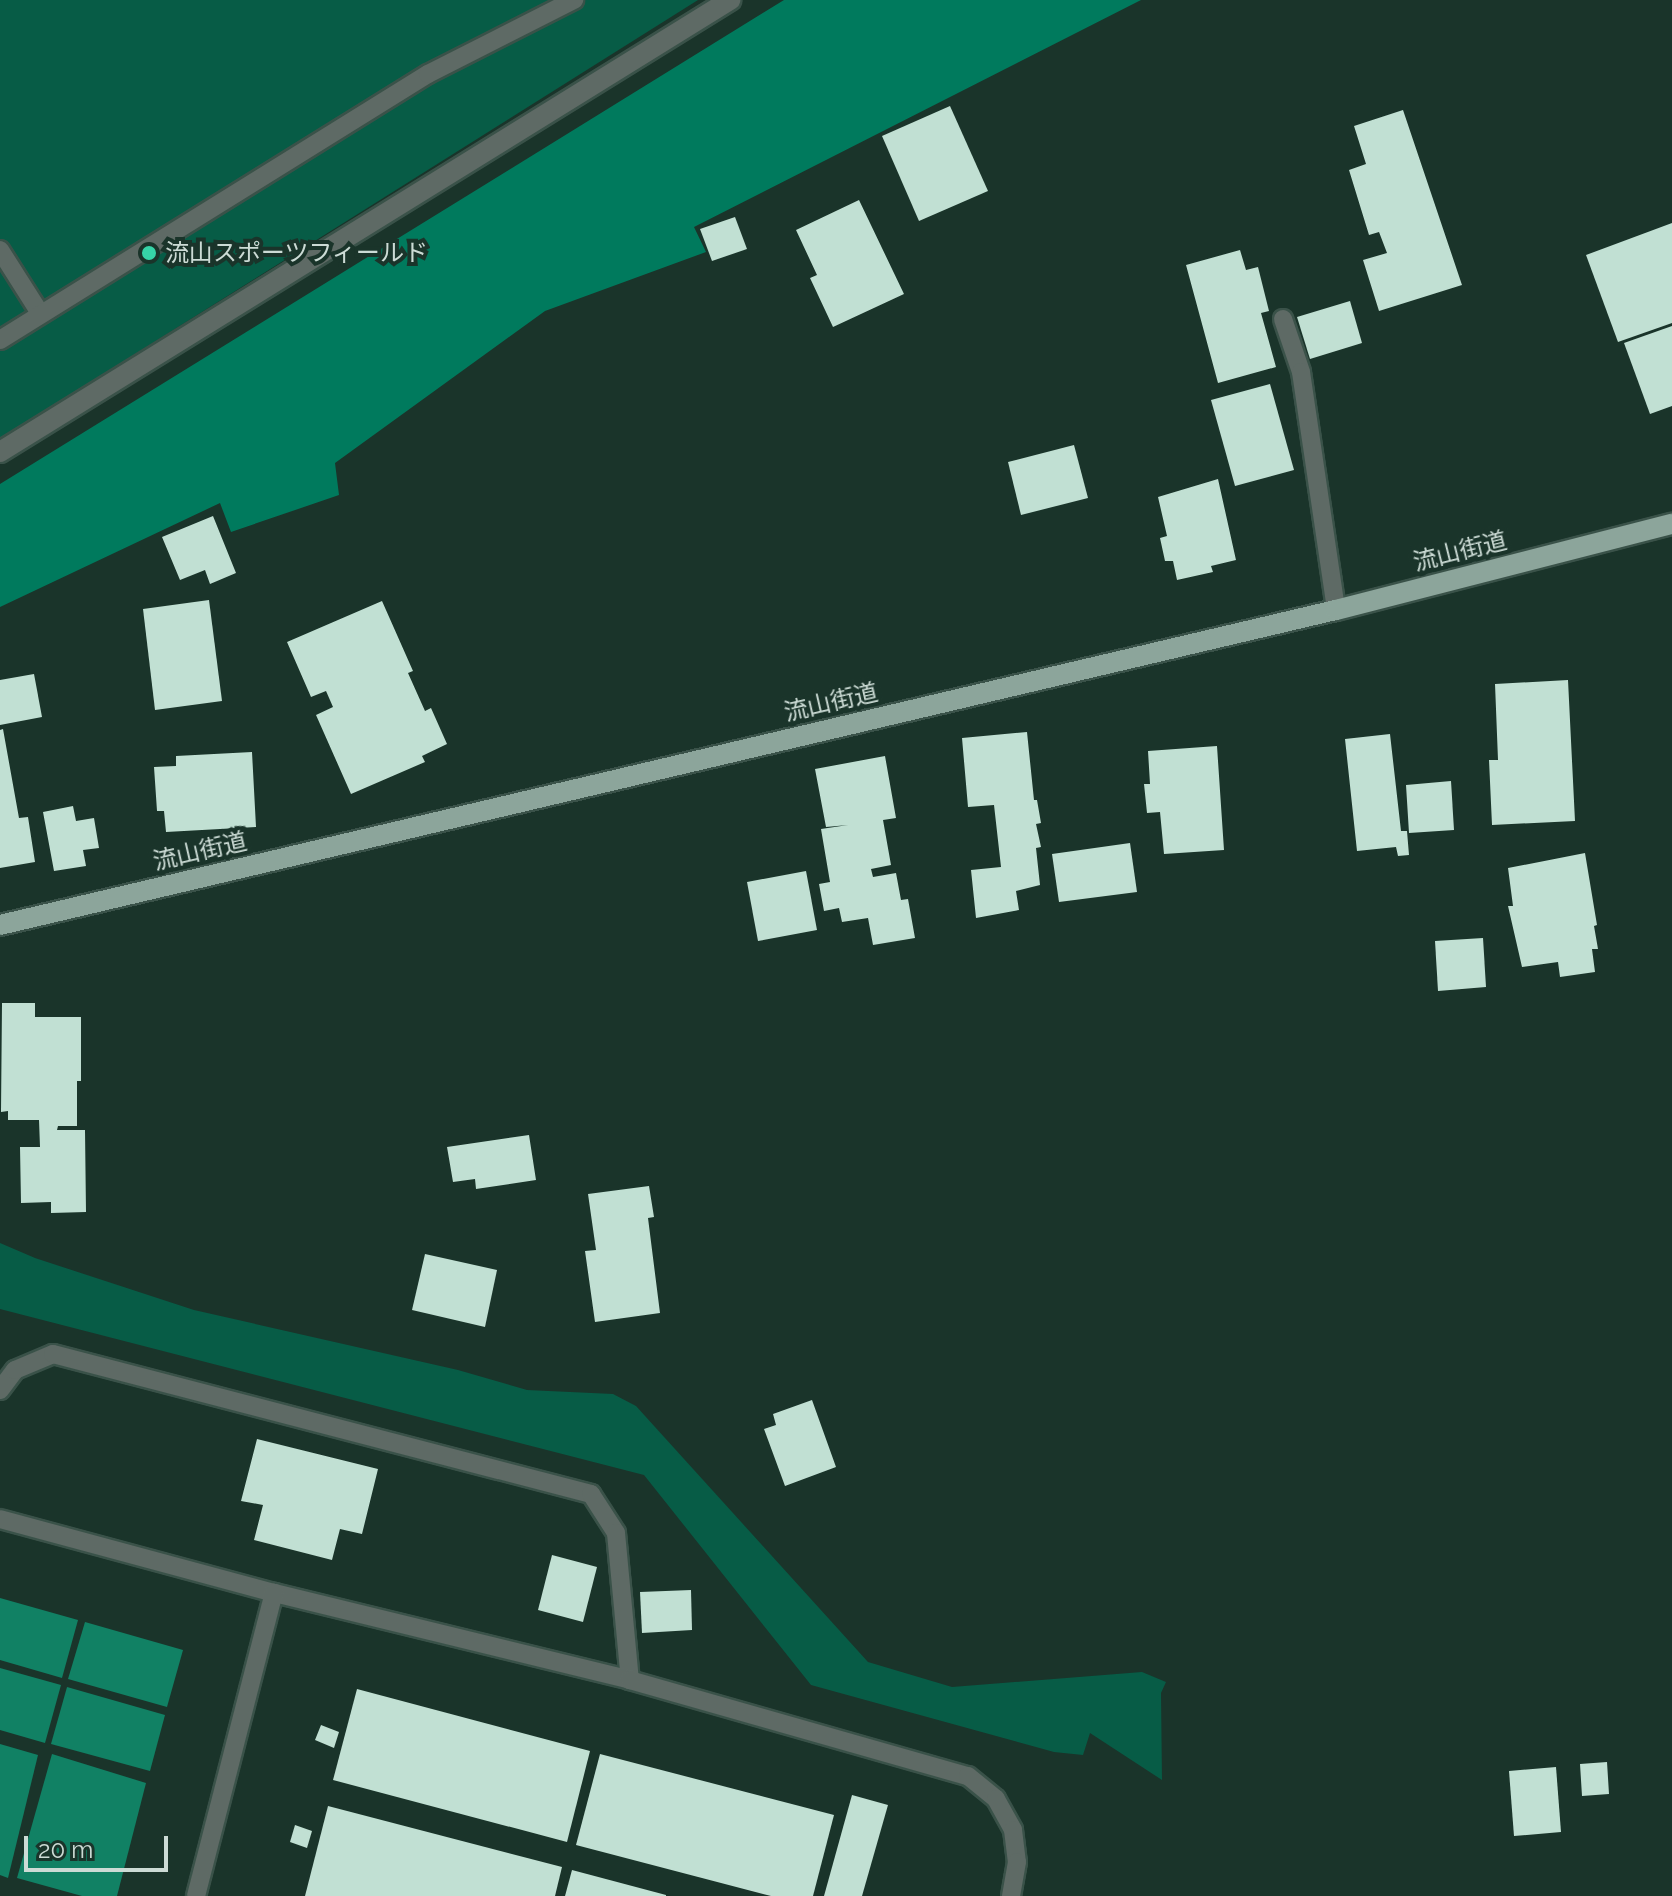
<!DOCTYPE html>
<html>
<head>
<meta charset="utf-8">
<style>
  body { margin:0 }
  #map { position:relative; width:1672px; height:1896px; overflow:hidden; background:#1a342a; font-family:Raleway,"Noto Sans JP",sans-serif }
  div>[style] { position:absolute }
  .green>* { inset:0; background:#075c46 }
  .forest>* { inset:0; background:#007a5d }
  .water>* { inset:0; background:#118164 }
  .building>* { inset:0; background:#c1e0d3 }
  .roads { filter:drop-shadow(2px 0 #3a5249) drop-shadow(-2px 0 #3a5249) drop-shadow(0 2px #3a5249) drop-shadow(0 -2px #3a5249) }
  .lane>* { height:18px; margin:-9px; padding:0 9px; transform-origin:9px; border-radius:9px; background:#5e6a65 }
  .street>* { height:20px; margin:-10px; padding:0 10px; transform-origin:10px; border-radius:10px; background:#5e6a65 }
  .primary>* { height:20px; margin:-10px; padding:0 10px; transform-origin:10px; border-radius:10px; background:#8ca59b }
  .dots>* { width:22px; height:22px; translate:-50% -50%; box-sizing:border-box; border:4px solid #1a342a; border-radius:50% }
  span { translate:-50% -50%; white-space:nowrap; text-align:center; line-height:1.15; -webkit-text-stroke:8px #1a342a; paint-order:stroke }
  .poi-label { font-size:24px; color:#ccdbd5 }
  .left { translate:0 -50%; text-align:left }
  .street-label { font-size:24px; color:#ccdbd5 }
  .scale { position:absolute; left:24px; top:1836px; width:144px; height:36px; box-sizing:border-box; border:4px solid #ccdbd5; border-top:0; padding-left:10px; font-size:24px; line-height:28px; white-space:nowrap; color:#ccdbd5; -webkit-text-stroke:6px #1a342a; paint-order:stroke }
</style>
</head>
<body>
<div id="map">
  <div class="green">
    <div style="clip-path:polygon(0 0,698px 0,0 439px)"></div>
    <div style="clip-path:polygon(0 1243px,35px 1258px,194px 1310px,458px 1370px,527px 1390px,613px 1394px,636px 1406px,868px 1662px,952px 1687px,1142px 1672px,1166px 1682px,1161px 1693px,1162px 1780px,1090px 1733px,1083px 1755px,1054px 1752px,811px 1685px,644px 1475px,0 1309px)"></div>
  </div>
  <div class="forest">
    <div style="clip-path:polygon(784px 0,1141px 0,694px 227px,706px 252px,545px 311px,335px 463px,339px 495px,231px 532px,220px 503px,0 607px,0 484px)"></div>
  </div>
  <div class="water">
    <div style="clip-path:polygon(0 1598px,78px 1620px,62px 1678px,0 1660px)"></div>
    <div style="clip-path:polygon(85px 1622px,183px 1650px,167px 1707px,68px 1679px)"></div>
    <div style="clip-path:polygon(0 1668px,61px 1685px,45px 1743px,0 1730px)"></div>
    <div style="clip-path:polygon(67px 1687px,165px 1715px,150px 1771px,51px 1744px)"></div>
    <div style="clip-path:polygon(0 1744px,38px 1755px,8px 1878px,0 1875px)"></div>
    <div style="clip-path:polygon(52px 1754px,146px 1783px,117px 1896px,82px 1896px,17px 1878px)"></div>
  </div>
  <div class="building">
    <div style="clip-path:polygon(950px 106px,988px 191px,919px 221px,882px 136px)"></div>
    <div style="clip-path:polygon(1403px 110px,1462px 285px,1379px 311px,1363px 260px,1387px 253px,1379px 232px,1369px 235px,1349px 170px,1366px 164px,1354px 126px)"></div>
    <div style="clip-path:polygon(859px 200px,904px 294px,833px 327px,810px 278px,817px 275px,796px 230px)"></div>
    <div style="clip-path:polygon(735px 217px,747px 249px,712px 261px,700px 229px)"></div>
    <div style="clip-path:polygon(1672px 223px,1672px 323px,1618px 342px,1586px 255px)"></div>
    <div style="clip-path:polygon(1240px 250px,1246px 270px,1258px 267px,1269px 311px,1261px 313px,1276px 367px,1218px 383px,1186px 265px)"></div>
    <div style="clip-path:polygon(1350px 301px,1362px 343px,1310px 359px,1297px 317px)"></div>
    <div style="clip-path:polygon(1672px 326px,1672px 406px,1650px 414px,1624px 343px)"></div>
    <div style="clip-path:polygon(1270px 384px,1294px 470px,1235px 486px,1211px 400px)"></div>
    <div style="clip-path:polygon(1074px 445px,1088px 498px,1021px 515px,1008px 462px)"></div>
    <div style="clip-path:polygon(1218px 479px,1236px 560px,1211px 566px,1213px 572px,1177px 580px,1173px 561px,1165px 561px,1160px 538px,1167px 536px,1158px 497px)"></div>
    <div style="clip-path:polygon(213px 516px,236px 573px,210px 584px,205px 570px,180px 580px,162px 537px)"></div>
    <div style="clip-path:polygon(209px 600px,222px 701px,155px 710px,143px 609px)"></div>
    <div style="clip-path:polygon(382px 601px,413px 671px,408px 673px,425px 711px,431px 708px,447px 744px,422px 756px,425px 762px,351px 794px,316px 715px,333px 707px,326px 691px,311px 697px,287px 642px)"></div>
    <div style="clip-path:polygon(34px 674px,42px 717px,0 725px,0 680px)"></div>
    <div style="clip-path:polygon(1568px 680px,1575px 821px,1492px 825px,1489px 760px,1498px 760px,1495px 684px)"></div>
    <div style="clip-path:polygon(3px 729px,19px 818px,28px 817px,35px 862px,0 868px,0 730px)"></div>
    <div style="clip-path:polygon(1027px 732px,1034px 800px,1037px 800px,1041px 823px,1036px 824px,1041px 847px,1036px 848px,1040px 885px,1016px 891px,1019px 910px,976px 918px,971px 870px,1001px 867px,994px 805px,968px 807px,962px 738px)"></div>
    <div style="clip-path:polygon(1390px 734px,1401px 831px,1407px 831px,1409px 855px,1398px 856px,1396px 847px,1357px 851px,1345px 739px)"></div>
    <div style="clip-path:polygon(1217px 746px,1224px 850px,1164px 854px,1160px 812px,1147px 813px,1144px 784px,1150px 784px,1148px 751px)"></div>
    <div style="clip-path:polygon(252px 752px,256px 827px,166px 832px,164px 811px,157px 811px,154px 767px,176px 766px,176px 756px)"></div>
    <div style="clip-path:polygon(885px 756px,896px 818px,883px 820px,891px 865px,871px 869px,873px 877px,896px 873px,901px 900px,908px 899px,915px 938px,873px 945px,868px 918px,842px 922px,839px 908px,824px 911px,819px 884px,830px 882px,821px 829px,848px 825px,826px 827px,815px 769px)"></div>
    <div style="clip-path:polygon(1451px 781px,1454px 830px,1409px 833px,1406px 785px)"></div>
    <div style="clip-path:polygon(73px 806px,76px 821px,94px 818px,99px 848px,83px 850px,86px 866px,54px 871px,43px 812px)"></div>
    <div style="clip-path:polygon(1130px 843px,1137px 892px,1059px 902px,1052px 854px)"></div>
    <div style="clip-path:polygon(1585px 853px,1597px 925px,1594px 926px,1598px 949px,1592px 949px,1595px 972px,1560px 977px,1558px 962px,1522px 967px,1508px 906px,1513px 906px,1508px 868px)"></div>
    <div style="clip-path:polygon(806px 871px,817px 930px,758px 941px,747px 882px)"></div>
    <div style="clip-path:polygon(1483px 938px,1486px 987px,1438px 991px,1435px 941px)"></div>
    <div style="clip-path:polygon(2px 1003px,35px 1003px,35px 1017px,81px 1017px,81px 1081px,77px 1081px,77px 1126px,58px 1126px,57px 1130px,85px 1130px,86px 1212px,51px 1213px,51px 1202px,21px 1203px,20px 1147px,40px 1147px,39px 1120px,8px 1120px,8px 1111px,1px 1112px)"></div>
    <div style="clip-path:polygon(529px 1135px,536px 1180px,476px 1189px,475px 1179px,453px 1182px,447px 1147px)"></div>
    <div style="clip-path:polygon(649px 1186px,654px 1217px,648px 1218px,660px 1313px,595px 1322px,585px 1251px,596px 1250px,588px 1194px)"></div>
    <div style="clip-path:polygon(425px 1254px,497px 1270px,485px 1327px,412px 1310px)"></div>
    <div style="clip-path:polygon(812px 1400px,836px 1467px,785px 1486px,764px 1429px,776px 1425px,773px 1414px)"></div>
    <div style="clip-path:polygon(257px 1439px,378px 1469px,362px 1534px,340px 1529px,332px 1560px,254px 1540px,263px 1505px,241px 1501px)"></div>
    <div style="clip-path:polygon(552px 1555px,597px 1567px,583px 1622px,538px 1610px)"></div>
    <div style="clip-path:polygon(691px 1590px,692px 1630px,642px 1633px,640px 1592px)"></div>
    <div style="clip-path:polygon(357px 1689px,590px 1751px,567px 1842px,333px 1780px)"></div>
    <div style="clip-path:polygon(321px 1725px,339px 1732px,334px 1748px,315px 1740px)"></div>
    <div style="clip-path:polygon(600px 1754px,834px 1815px,813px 1896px,771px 1896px,576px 1845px)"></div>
    <div style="clip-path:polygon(1607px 1762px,1609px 1794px,1582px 1796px,1580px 1764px)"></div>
    <div style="clip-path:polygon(1556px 1767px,1561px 1832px,1514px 1836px,1509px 1771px)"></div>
    <div style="clip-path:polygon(852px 1795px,888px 1805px,862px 1896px,824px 1896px)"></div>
    <div style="clip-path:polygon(328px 1806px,562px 1867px,555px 1896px,305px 1896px)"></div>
    <div style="clip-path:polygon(295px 1825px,312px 1831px,307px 1848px,290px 1842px)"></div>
    <div style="clip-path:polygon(572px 1870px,666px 1895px,666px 1896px,565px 1896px)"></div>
  </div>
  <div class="roads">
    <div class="lane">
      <div style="left:0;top:250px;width:75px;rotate:57.6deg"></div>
      <div style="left:1283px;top:319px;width:56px;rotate:71.2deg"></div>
      <div style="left:1301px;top:372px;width:241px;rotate:81.6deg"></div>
      <div style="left:0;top:340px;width:504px;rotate:-31.86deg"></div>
      <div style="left:428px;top:74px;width:164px;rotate:-26.9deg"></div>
      <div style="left:0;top:1390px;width:25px;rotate:-53deg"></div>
      <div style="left:15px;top:1370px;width:41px;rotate:-22.8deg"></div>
      <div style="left:53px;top:1354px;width:556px;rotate:14.59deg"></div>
      <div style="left:591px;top:1494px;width:46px;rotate:57.3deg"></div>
      <div style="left:616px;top:1533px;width:148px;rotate:84.6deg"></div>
      <div style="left:0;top:1519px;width:284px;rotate:15.1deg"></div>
      <div style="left:274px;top:1593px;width:366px;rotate:13.7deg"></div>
      <div style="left:630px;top:1680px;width:351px;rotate:15.9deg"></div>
      <div style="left:968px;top:1776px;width:36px;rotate:39deg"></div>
      <div style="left:996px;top:1799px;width:35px;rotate:61deg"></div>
      <div style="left:1013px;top:1830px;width:32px;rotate:83deg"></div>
      <div style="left:1017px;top:1862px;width:35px;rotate:100deg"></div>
      <div style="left:196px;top:1896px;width:313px;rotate:-75.6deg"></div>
    </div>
    <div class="street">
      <div style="left:0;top:452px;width:859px;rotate:-31.76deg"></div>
    </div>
    <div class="primary">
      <div style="left:0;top:925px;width:1373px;rotate:-13.27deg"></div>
      <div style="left:1336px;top:610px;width:347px;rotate:-14.4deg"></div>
    </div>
  </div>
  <div class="dots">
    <div style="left:149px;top:253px;background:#36d4a7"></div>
  </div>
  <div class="poi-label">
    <span class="left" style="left:165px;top:253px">流山スポーツフィールド</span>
  </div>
  <div class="street-label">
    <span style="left:1460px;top:551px;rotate:-14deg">流山街道</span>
    <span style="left:831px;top:702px;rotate:-13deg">流山街道</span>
    <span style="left:200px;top:851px;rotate:-13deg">流山街道</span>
  </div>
  <div class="scale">20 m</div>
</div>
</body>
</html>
